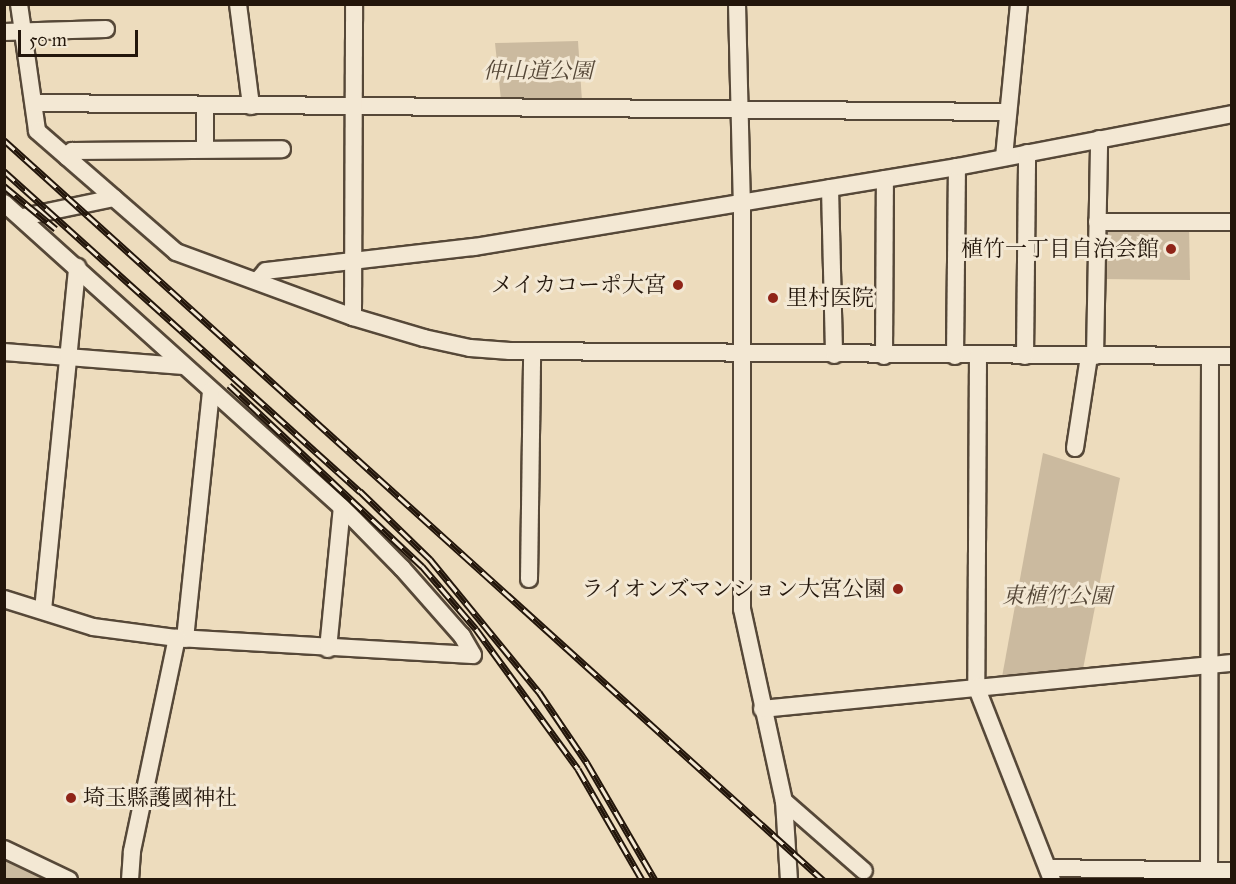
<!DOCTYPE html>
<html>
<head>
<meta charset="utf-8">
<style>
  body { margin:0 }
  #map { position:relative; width:1236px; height:884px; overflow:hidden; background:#eddcbd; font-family:"IM FELL Great Primer","Noto Serif JP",serif }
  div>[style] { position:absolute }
  .green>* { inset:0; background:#cbba9f }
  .roads { filter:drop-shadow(2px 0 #564838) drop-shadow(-2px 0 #564838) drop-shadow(0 2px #564838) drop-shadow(0 -2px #564838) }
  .minor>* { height:16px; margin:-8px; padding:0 8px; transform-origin:8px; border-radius:8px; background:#f3e8d4 }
  .rail>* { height:7px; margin-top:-3.5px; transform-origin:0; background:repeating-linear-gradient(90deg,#f3e8d4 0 14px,#23160b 0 28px); box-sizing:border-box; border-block:2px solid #23160b }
  .dots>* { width:16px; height:16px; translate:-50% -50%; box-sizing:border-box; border:3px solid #f3e8d4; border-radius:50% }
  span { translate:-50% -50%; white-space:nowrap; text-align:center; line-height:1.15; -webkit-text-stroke:6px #f3e8d4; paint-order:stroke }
  .park-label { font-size:22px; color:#554737; font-style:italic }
  .poi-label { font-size:22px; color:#23160b }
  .right { translate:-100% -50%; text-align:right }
  .left { translate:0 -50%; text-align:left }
  .frame { position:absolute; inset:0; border:6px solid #23160b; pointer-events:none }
  .scale { position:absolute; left:18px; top:30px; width:120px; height:27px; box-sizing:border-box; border:3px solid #23160b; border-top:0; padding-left:8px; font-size:18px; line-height:21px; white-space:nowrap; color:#23160b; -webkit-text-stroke:4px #f3e8d4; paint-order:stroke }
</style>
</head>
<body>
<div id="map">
  <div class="green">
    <div style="clip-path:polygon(578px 41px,582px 101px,501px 100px,495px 43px)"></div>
    <div style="clip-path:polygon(1189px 224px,1190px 280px,1101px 279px,1103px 225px)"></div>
    <div style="clip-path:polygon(1043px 453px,1120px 478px,1083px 669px,1002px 677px)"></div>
    <div style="clip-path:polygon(4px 858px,27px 869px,47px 879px,5px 879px)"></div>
  </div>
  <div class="roads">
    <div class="minor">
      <div style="left:19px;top:4px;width:128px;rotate:81.9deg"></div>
      <div style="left:37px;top:131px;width:184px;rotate:41deg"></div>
      <div style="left:176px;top:252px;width:189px;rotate:20.2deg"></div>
      <div style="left:353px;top:317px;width:74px;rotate:16.5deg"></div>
      <div style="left:424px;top:338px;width:47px;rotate:12.3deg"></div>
      <div style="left:470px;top:348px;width:40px;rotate:4.3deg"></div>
      <div style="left:510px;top:351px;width:722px;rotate:0.4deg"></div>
      <div style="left:238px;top:4px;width:103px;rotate:82.7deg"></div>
      <div style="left:737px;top:4px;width:198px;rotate:88.6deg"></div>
      <div style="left:742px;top:202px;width:407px;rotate:90deg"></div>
      <div style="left:742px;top:609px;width:197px;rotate:77.7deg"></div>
      <div style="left:784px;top:801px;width:79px;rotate:86.4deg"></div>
      <div style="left:4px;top:32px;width:102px;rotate:-1.7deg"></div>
      <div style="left:34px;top:103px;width:973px;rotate:0.53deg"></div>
      <div style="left:205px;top:148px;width:43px;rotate:-90deg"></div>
      <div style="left:67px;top:157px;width:8px;rotate:-50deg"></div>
      <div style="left:72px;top:151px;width:210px;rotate:-0.5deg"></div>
      <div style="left:1004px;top:157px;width:154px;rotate:-84.4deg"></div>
      <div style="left:830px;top:188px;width:167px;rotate:88.6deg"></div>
      <div style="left:4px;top:203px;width:455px;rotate:42deg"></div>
      <div style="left:342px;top:507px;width:86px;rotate:45.5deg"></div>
      <div style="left:402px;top:568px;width:91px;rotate:48.6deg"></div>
      <div style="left:462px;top:636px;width:22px;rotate:60deg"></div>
      <div style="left:23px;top:217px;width:93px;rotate:-11.8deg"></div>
      <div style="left:1097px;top:222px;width:135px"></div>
      <div style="left:257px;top:281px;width:13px;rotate:-48deg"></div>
      <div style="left:266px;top:271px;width:209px;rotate:-6.6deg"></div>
      <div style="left:474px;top:247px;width:490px;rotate:-9.4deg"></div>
      <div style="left:353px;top:317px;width:313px;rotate:-89.8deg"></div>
      <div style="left:4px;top:352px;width:180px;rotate:4.5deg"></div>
      <div style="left:884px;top:356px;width:177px;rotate:-89.7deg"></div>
      <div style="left:955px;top:356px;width:189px;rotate:-89.4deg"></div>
      <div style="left:957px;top:167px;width:280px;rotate:-10.9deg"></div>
      <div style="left:978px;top:356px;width:330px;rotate:90.3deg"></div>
      <div style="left:976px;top:686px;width:208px;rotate:68.6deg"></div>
      <div style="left:1025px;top:356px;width:203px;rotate:-89.4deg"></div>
      <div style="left:1095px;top:356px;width:217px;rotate:-88.9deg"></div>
      <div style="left:1210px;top:356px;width:515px;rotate:90.11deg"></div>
      <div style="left:1209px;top:871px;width:9px;rotate:72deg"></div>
      <div style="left:1075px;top:448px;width:93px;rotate:-81.3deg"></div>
      <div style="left:529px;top:579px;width:228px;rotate:-89.2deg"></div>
      <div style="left:4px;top:599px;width:93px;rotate:17.5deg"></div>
      <div style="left:93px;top:627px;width:85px;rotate:7.5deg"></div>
      <div style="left:177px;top:638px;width:296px;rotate:3.3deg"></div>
      <div style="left:43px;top:610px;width:345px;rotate:-84.3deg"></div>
      <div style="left:185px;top:639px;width:249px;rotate:-84deg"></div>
      <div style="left:328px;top:649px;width:143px;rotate:-84.4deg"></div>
      <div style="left:762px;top:709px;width:472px;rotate:-5.6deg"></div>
      <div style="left:784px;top:801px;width:106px;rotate:41.2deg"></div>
      <div style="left:4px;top:849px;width:72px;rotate:25.5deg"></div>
      <div style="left:1048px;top:868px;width:184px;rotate:0.9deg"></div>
      <div style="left:130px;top:880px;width:29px;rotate:-86deg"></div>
      <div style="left:132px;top:851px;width:218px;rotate:-78.1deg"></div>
    </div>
  </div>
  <div class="rail">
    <div style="left:4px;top:140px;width:1104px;rotate:42.1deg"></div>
    <div style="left:4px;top:171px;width:479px;rotate:42deg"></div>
    <div style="left:360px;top:491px;width:98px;rotate:44.2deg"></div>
    <div style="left:430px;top:559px;width:172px;rotate:50.7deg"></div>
    <div style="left:539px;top:692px;width:86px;rotate:55.9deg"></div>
    <div style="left:587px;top:763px;width:135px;rotate:59.8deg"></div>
    <div style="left:4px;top:186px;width:67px;rotate:39.6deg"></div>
    <div style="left:229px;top:385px;width:265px;rotate:43.2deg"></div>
    <div style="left:422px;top:566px;width:83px;rotate:49.4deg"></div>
    <div style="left:476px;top:629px;width:173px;rotate:53.9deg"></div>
    <div style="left:578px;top:769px;width:128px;rotate:60deg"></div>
  </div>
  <div class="dots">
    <div style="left:1171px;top:249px;background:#8f2418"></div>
    <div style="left:678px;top:285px;background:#8f2418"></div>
    <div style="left:773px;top:298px;background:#8f2418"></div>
    <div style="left:898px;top:589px;background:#8f2418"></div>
    <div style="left:71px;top:798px;background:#8f2418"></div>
  </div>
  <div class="park-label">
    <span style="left:538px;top:71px">仲山道公園</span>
    <span style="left:1057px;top:596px">東植竹公園</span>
  </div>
  <div class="poi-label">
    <span class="right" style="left:1159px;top:249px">植竹一丁目自治会館</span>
    <span class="right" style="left:666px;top:285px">メイカコーポ大宮</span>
    <span class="left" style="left:786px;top:298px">里村医院</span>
    <span class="right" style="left:886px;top:589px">ライオンズマンション大宮公園</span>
    <span class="left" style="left:83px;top:798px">埼玉縣護國神社</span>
  </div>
  <div class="frame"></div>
  <div class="scale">50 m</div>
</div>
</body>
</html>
